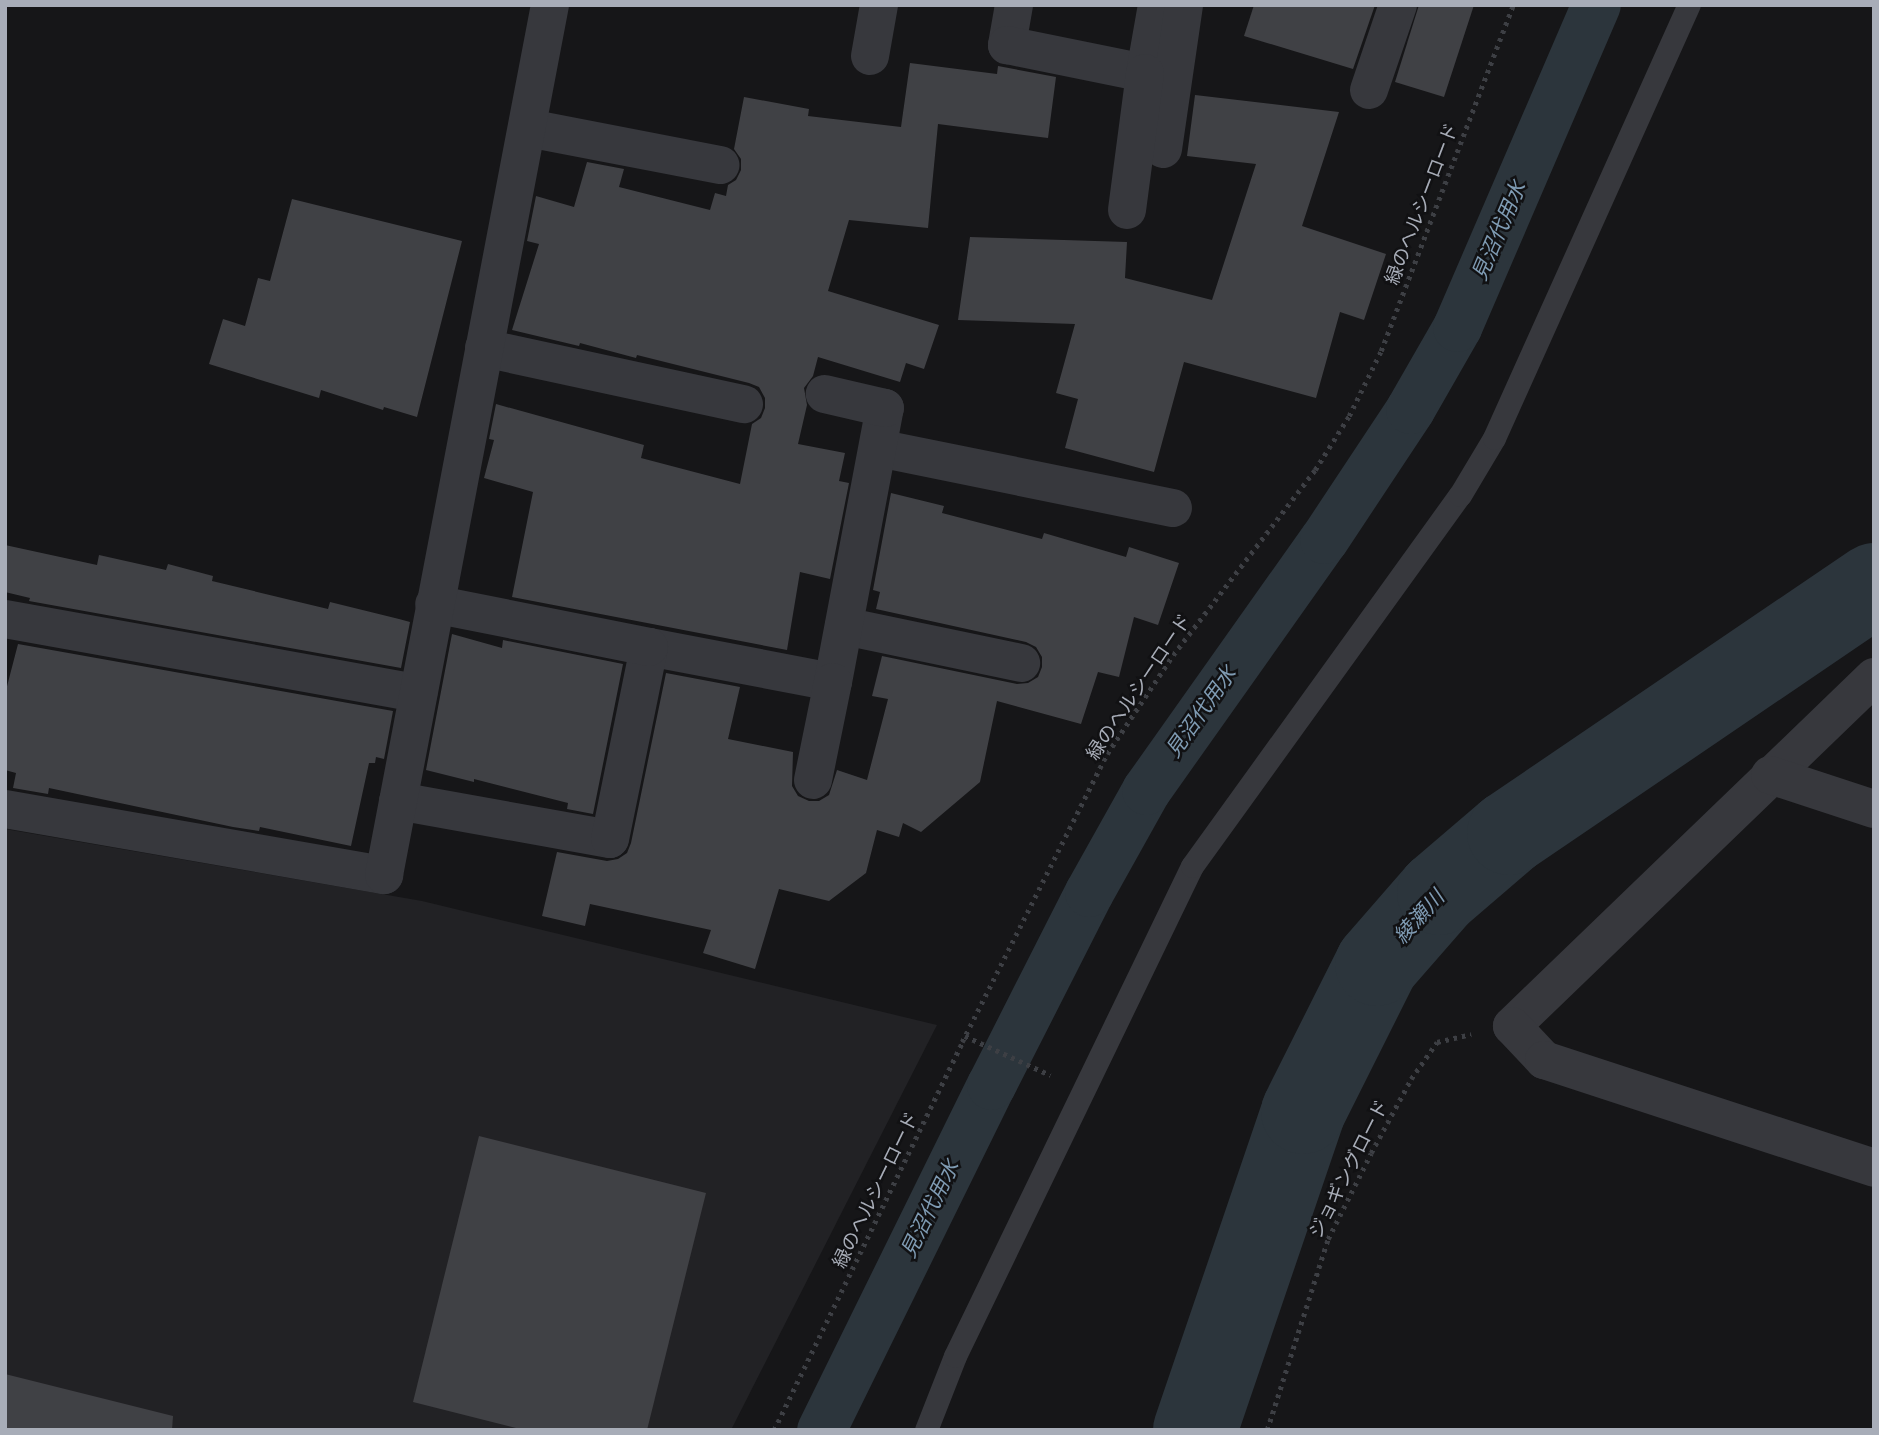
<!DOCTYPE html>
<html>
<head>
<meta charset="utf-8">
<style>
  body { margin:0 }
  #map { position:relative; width:1879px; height:1435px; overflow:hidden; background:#161618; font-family:"Fira Sans","Noto Sans JP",sans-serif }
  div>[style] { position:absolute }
  .built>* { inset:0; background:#222225 }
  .canal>* { height:49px; margin:-24.5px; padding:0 24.5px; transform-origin:24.5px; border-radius:24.5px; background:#2c353c }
  .river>* { height:84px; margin:-42px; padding:0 42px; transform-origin:42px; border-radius:42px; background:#2c353c }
  .building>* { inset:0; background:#404145 }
  .path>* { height:4.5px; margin-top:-2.25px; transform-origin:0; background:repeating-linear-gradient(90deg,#3d3f44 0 3.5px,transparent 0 8.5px) }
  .service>* { height:23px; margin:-11.5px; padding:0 11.5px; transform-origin:11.5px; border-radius:11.5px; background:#37383d }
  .minor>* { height:38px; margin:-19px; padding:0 19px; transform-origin:19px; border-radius:19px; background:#37383d }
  span { translate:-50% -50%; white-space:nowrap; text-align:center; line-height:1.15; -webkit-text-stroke:5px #111113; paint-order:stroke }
  .street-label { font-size:19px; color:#a8adb8 }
  .water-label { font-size:21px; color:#7f9bb3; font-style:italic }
  .frame { position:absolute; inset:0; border:7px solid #a8adb8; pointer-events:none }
</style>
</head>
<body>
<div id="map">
  <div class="built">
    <div style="clip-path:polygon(5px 829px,422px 901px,937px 1025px,731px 1430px,5px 1430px)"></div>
  </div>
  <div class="canal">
    <div style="left:821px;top:1430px;width:385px;rotate:-63.8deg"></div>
    <div style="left:991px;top:1085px;width:216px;rotate:-63.1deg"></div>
    <div style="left:1089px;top:892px;width:117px;rotate:-60.8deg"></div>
    <div style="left:1146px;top:790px;width:308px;rotate:-54.7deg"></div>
    <div style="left:1324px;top:539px;width:156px;rotate:-56.5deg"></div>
    <div style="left:1410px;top:409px;width:95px;rotate:-60.2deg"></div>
    <div style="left:1457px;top:327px;width:351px;rotate:-66.7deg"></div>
  </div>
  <div class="river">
    <div style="left:1195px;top:1430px;width:336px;rotate:-71.2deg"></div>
    <div style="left:1303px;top:1112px;width:165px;rotate:-63.4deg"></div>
    <div style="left:1377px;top:964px;width:94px;rotate:-48.9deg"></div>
    <div style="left:1439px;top:893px;width:92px;rotate:-40.6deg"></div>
    <div style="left:1509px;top:833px;width:441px;rotate:-34.2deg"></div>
  </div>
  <div class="building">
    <div style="clip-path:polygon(1254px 5px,1375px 5px,1353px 69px,1244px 36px)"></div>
    <div style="clip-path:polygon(1419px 5px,1474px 5px,1444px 97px,1395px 82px)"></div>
    <div style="clip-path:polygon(910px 63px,997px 74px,998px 66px,1056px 77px,1048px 138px,938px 124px,928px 228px,849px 220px,828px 291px,939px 325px,924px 369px,906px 363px,900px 382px,818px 357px,813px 376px,804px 388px,807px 405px,798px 444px,845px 453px,839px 481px,849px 483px,830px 579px,800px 572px,787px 650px,512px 597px,533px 492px,484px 478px,494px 440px,489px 439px,496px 404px,644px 445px,641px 458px,740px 484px,752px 424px,761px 418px,765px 408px,765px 398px,759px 387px,749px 383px,637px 355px,636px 358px,580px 343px,579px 346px,512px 330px,539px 244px,527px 241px,536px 196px,574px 207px,587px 162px,624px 169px,619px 187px,710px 210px,715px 193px,726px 196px,728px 185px,736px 180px,741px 170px,741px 159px,734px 149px,744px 97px,809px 109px,808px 116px,901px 127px)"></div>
    <div style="clip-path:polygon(1195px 95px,1339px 112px,1302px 226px,1386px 254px,1364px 320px,1340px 312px,1316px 398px,1184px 362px,1154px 472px,1065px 448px,1078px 399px,1056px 393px,1075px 324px,958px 320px,970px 237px,1127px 242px,1125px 278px,1212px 300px,1256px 164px,1187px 156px)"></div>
    <div style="clip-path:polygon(292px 199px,462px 241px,417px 417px,384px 407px,383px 410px,321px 390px,319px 398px,209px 364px,223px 319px,245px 326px,258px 278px,270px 281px)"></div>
    <div style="clip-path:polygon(891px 493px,944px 506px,942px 513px,1042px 539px,1044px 533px,1126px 557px,1129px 547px,1179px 563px,1158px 625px,1134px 617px,1119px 677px,1098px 672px,1081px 724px,997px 701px,980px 782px,921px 832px,903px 823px,899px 837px,877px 830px,866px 873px,829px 901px,779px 889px,755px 969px,703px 953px,711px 930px,590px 904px,585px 926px,542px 916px,557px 852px,607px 861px,618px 859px,627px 853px,631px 843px,666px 673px,740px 687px,728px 739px,793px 752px,792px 786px,798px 796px,809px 801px,819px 801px,829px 795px,837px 770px,867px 780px,888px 699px,872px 696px,882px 656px,1017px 684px,1028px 683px,1038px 677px,1042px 667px,1042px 657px,1036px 647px,1026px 642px,876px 609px,880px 592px,873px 590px)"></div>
    <div style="clip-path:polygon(5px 545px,97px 565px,99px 555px,166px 570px,168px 564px,213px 576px,212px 581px,328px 609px,330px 602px,399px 619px,410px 622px,401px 668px,29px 601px,30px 598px,5px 592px)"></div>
    <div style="clip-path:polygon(452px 634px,502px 648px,503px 640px,623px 664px,593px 814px,567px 809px,568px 803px,474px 779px,474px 782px,426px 770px)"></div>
    <div style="clip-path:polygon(18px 644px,393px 711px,384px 759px,376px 757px,375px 763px,369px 763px,351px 846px,260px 827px,259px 831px,233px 827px,49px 788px,48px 794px,13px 788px,16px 773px,5px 770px,5px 694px)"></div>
    <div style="clip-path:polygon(479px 1136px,706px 1193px,647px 1430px,524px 1430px,413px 1402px)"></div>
    <div style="clip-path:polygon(5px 1374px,173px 1416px,172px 1430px,5px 1430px)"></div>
  </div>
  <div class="path">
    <div style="left:965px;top:1036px;width:94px;rotate:24.6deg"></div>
    <div style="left:774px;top:1430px;width:431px;rotate:-64.1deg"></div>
    <div style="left:962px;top:1042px;width:322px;rotate:-63.3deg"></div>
    <div style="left:1107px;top:754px;width:119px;rotate:-56.3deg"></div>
    <div style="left:1173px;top:655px;width:233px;rotate:-52.5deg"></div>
    <div style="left:1315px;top:470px;width:64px;rotate:-57.8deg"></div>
    <div style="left:1349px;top:416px;width:72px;rotate:-63.8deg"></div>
    <div style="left:1381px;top:351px;width:370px;rotate:-69.1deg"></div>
    <div style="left:1267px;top:1430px;width:201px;rotate:-72.3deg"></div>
    <div style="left:1328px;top:1239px;width:96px;rotate:-63.4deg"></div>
    <div style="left:1371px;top:1153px;width:84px;rotate:-61.6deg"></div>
    <div style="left:1411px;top:1079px;width:45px;rotate:-54.9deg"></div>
    <div style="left:1437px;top:1042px;width:35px;rotate:-13deg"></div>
  </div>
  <div class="service">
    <div style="left:926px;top:1430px;width:79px;rotate:-68.6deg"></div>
    <div style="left:955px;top:1356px;width:544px;rotate:-64.19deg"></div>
    <div style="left:1192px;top:866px;width:458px;rotate:-54.2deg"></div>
    <div style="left:1460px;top:495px;width:66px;rotate:-59.2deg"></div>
    <div style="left:1494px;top:438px;width:475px;rotate:-65.8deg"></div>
  </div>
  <div class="minor">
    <div style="left:1014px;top:5px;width:41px;rotate:99.9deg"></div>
    <div style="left:1007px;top:45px;width:141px;rotate:11.5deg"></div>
    <div style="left:1145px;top:73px;width:69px;rotate:-80deg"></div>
    <div style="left:870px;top:56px;width:52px;rotate:-80deg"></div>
    <div style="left:1369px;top:90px;width:90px;rotate:-71.2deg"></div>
    <div style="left:528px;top:128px;width:196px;rotate:10.9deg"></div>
    <div style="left:1163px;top:149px;width:146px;rotate:-81.7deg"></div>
    <div style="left:1127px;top:210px;width:138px;rotate:-82.5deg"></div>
    <div style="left:484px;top:348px;width:266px;rotate:12.2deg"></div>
    <div style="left:878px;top:448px;width:301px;rotate:11.5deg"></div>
    <div style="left:5px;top:619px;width:420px;rotate:10.2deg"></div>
    <div style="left:844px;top:626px;width:181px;rotate:11.8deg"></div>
    <div style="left:649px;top:647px;width:187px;rotate:10.8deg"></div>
    <div style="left:833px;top:682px;width:279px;rotate:-79.3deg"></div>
    <div style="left:885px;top:408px;width:62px;rotate:-166.9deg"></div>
    <div style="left:1874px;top:677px;width:503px;rotate:136.05deg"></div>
    <div style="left:1512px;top:1026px;width:47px;rotate:46.7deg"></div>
    <div style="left:1544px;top:1060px;width:347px;rotate:18.1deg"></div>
    <div style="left:1770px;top:775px;width:109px;rotate:18.1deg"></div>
    <div style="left:813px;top:780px;width:100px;rotate:-78.5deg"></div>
    <div style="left:398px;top:801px;width:215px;rotate:10.2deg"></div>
    <div style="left:610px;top:839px;width:196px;rotate:-78.5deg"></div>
    <div style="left:649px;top:647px;width:219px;rotate:-168.7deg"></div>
    <div style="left:5px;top:809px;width:385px;rotate:9.9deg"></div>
    <div style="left:384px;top:875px;width:886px;rotate:-79.2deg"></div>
  </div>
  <div class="street-label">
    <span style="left:1422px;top:204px;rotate:-69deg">緑のヘルシーロード</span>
    <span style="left:1139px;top:687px;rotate:-56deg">緑のヘルシーロード</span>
    <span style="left:1349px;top:1169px;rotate:-63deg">ジョギングロード</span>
    <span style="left:876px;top:1190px;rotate:-64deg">緑のヘルシーロード</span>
  </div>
  <div class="water-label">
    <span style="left:1499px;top:231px;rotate:-67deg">見沼代用水</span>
    <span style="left:1201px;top:712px;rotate:-55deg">見沼代用水</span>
    <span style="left:1419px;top:917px;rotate:-48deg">綾瀬川</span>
    <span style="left:930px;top:1209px;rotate:-64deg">見沼代用水</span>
  </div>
  <div class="frame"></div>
</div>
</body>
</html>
